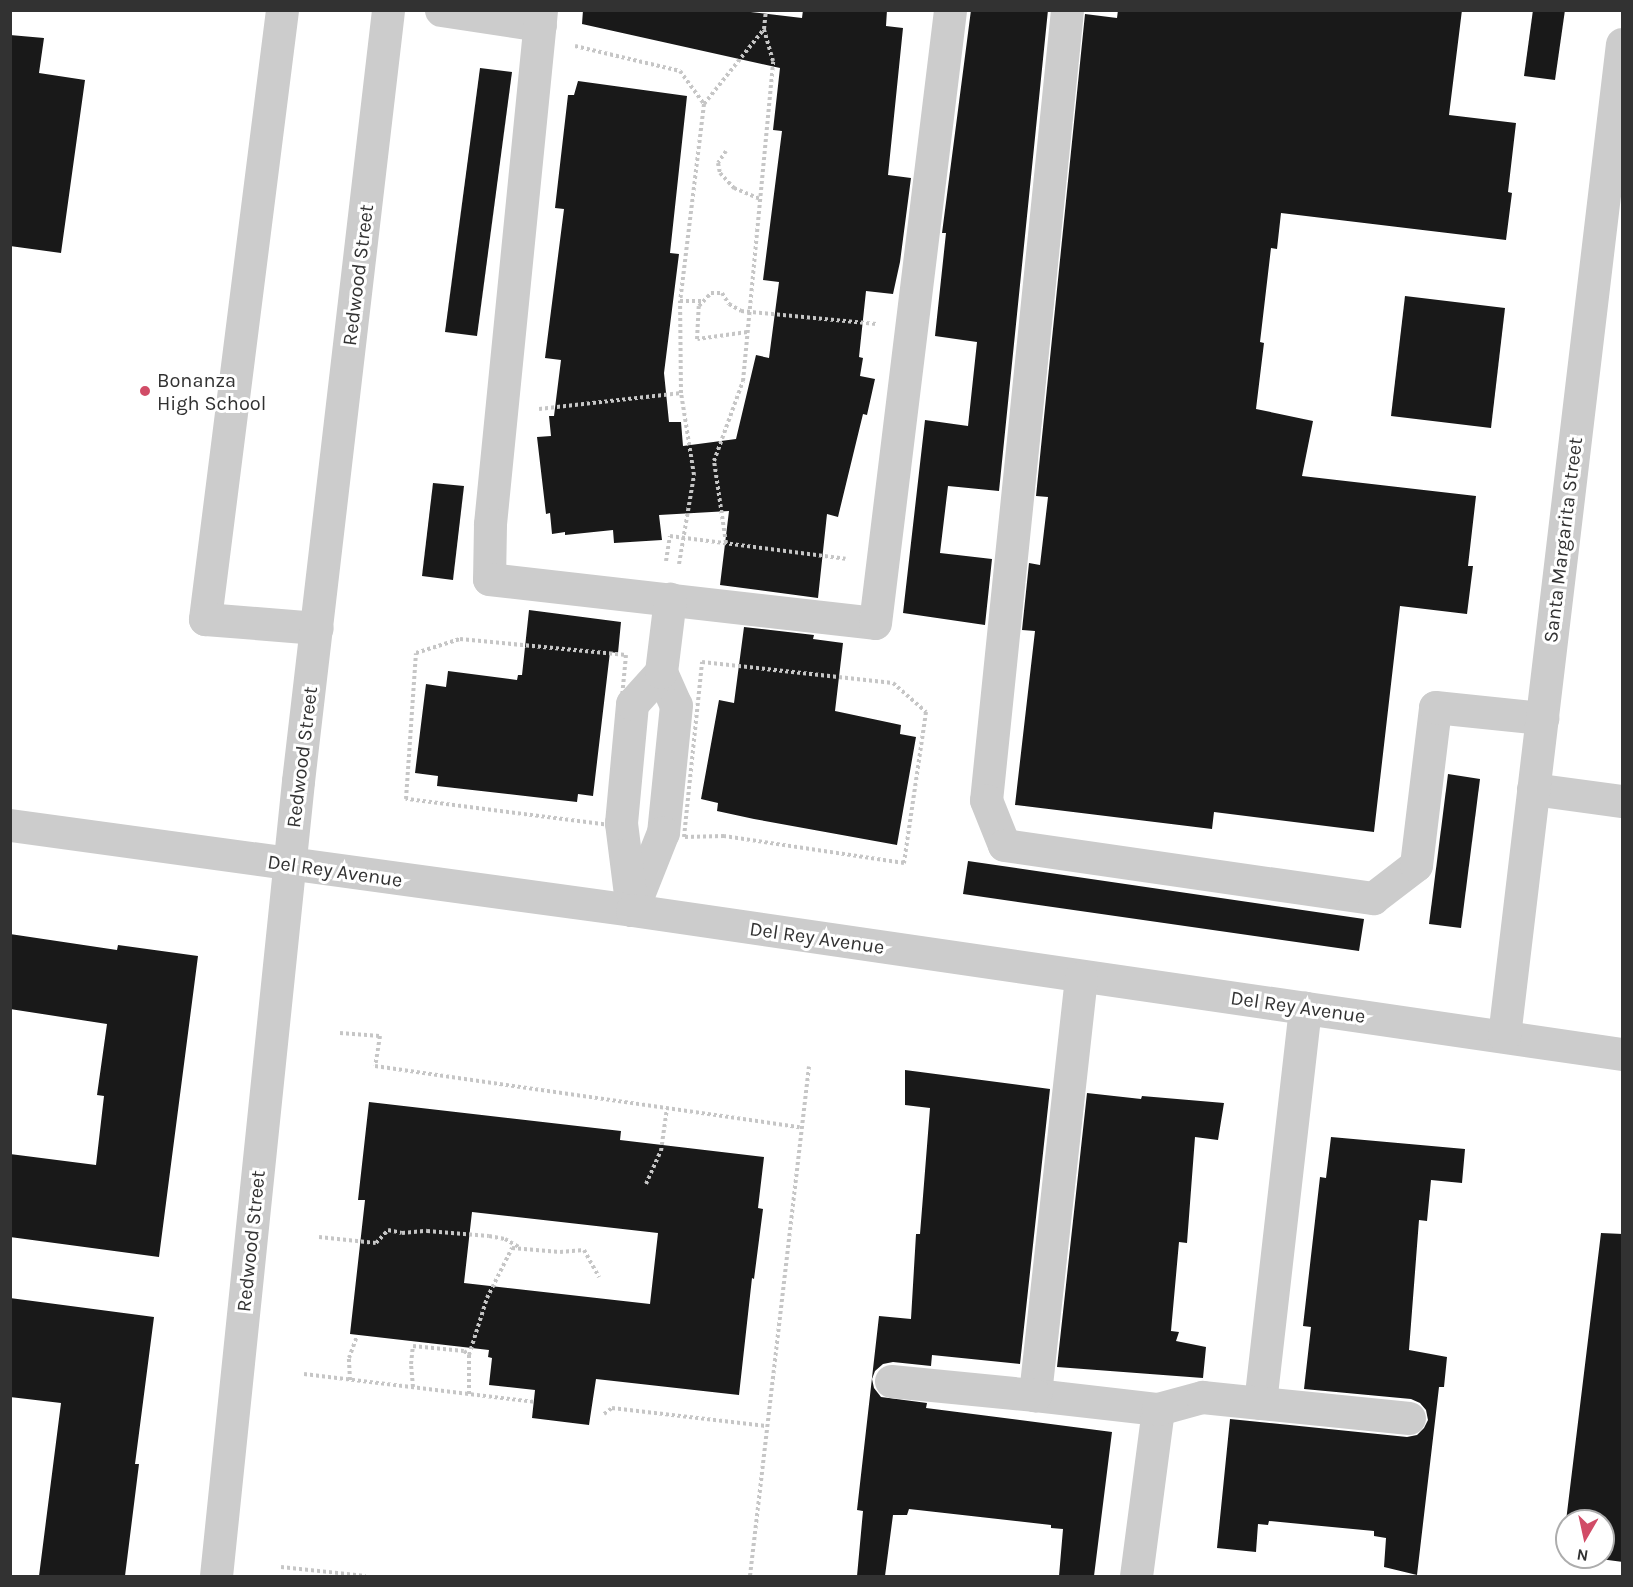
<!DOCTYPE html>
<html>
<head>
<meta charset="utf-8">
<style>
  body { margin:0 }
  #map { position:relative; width:1633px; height:1587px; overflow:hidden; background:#fff; font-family:Karla,sans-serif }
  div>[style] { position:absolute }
  .building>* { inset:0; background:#191919 }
  .path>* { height:4px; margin-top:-2px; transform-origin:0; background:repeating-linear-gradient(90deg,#c6c6c6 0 3px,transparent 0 6px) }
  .minor>* { height:33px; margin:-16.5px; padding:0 16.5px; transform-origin:16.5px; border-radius:16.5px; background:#ccc }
  .dots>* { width:16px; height:16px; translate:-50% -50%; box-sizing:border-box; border:3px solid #fff; border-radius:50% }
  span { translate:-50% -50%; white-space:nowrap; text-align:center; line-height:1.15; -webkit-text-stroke:6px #fff; paint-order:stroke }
  .street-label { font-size:20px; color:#323232 }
  .poi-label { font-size:20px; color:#323232 }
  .left { translate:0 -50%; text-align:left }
  .frame { position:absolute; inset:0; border:12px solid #323232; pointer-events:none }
  .north { position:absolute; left:1555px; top:1509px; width:60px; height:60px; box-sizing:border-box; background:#fff; border:2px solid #adadad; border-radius:50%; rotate:189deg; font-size:16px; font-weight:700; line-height:24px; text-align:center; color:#323232 }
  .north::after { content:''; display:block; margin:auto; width:21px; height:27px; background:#d14c67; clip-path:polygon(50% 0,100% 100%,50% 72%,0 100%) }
</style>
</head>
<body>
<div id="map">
  <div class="building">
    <div style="clip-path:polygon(583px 10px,733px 10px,802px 18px,803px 10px,887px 10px,886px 26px,903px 28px,888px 175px,911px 178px,900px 262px,893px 294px,866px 291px,859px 357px,863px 358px,860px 376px,875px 379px,867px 415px,863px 414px,838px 517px,827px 514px,818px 598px,720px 585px,729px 511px,659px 515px,662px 540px,614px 543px,613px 530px,565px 535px,565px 532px,552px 534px,550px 513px,546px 514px,537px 437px,551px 436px,549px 416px,554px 416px,561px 360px,545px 358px,564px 209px,555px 208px,568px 95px,574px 95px,578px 81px,687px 96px,670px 253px,679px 254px,664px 373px,669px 422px,681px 422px,683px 446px,736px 439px,756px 355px,769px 358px,779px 282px,763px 280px,782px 131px,773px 130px,780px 68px,582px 24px)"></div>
    <div style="clip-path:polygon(971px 10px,1048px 10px,999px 491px,948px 486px,940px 553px,992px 559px,985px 625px,903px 613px,925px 420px,968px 426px,977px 342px,935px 336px,946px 233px,942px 233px)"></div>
    <div style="clip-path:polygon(1118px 10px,1462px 10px,1449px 115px,1516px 123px,1508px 192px,1512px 193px,1506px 240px,1281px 213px,1277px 249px,1271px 248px,1260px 342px,1264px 343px,1256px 409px,1313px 421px,1302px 476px,1476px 496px,1468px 566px,1473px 566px,1467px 614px,1400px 606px,1374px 832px,1214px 812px,1212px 829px,1015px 805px,1035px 631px,1022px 630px,1029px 563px,1040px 565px,1048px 497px,1036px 496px,1085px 14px,1117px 18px)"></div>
    <div style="clip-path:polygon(1533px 10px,1565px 10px,1555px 80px,1524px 76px)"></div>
    <div style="clip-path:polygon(10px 35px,44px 38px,39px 73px,85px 80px,61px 253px,10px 246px)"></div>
    <div style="clip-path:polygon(480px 68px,512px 72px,477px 336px,445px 332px)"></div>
    <div style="clip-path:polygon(1405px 296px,1505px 308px,1491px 428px,1391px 416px)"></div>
    <div style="clip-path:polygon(433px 483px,464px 486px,453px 580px,422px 576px)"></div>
    <div style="clip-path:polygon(529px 610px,621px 622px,618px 653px,610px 652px,593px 796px,578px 794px,577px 802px,437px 786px,438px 776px,415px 773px,426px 684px,446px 687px,448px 671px,517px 680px,518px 675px,522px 675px)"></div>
    <div style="clip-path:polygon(744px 627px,814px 635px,813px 639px,843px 643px,835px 711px,901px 725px,900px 734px,916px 737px,897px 845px,754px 819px,717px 811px,718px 803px,701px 799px,719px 700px,734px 703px)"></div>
    <div style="clip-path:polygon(1448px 774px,1480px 779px,1461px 928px,1429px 924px)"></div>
    <div style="clip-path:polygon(968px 861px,1364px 919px,1359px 951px,963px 894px)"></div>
    <div style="clip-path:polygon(10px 934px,117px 950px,118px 945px,198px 956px,159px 1257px,10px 1237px,10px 1154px,96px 1165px,104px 1096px,97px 1095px,107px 1024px,10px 1009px)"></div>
    <div style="clip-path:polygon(905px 1070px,1050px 1089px,1020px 1364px,932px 1355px,931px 1366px,893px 1362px,883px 1364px,875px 1371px,872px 1379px,874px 1388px,881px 1397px,927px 1403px,926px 1408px,1112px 1432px,1094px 1576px,1059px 1576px,1063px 1529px,1051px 1528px,1051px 1525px,909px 1509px,907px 1515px,893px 1515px,885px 1576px,857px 1576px,863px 1511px,857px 1510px,879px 1316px,911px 1319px,916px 1234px,920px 1234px,930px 1108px,905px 1105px)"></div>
    <div style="clip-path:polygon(1087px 1093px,1141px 1099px,1142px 1096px,1224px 1103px,1218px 1140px,1195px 1137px,1187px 1243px,1179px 1242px,1171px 1331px,1179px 1332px,1176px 1341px,1206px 1347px,1203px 1378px,1057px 1367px)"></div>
    <div style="clip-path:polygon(evenodd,369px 1102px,621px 1131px,620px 1140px,764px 1157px,758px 1208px,763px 1209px,754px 1279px,752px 1278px,739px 1395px,596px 1379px,589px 1425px,532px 1418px,535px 1390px,489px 1385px,492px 1358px,488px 1357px,489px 1350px,350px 1334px,365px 1200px,358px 1200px,369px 1102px,472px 1212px,658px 1233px,650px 1304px,464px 1283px,472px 1212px)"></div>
    <div style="clip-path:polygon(1331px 1137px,1465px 1149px,1462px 1183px,1431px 1180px,1427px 1221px,1419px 1220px,1409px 1350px,1447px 1357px,1444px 1387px,1439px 1387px,1417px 1575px,1384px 1567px,1386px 1538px,1374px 1536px,1374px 1531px,1269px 1521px,1268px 1525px,1258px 1524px,1256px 1552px,1217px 1548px,1230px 1419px,1407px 1437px,1417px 1435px,1424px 1428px,1428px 1420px,1426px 1410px,1420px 1403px,1411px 1399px,1304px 1389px,1311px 1327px,1303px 1326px,1320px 1177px,1326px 1178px)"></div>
    <div style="clip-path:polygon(1601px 1233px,1623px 1234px,1623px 1562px,1585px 1557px,1603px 1557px,1603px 1521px,1567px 1521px,1567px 1555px,1562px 1554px)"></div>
    <div style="clip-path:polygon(10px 1298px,154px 1317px,135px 1464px,139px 1464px,125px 1576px,39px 1576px,61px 1403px,10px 1397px)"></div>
  </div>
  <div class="path">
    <div style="left:575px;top:46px;width:108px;rotate:13.4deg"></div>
    <div style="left:680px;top:71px;width:41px;rotate:54deg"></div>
    <div style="left:704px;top:104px;width:198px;rotate:96.9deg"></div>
    <div style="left:704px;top:104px;width:96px;rotate:-51.3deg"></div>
    <div style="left:726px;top:151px;width:14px;rotate:124deg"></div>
    <div style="left:718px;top:163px;width:10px;rotate:79deg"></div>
    <div style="left:720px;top:173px;width:21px;rotate:47deg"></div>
    <div style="left:734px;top:188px;width:28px;rotate:23deg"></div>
    <div style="left:747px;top:332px;width:50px;rotate:172deg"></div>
    <div style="left:697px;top:339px;width:33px;rotate:-87deg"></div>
    <div style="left:699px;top:306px;width:18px;rotate:-47deg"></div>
    <div style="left:711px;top:293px;width:11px"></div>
    <div style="left:722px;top:293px;width:13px;rotate:58deg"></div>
    <div style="left:729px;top:304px;width:14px;rotate:30deg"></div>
    <div style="left:741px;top:311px;width:136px;rotate:5.5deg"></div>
    <div style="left:539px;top:409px;width:143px;rotate:-6.4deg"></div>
    <div style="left:726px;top:543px;width:83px;rotate:-98.3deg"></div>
    <div style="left:714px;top:461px;width:85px;rotate:-70.1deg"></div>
    <div style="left:743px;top:381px;width:321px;rotate:-84.6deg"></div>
    <div style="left:773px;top:61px;width:33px;rotate:-106deg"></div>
    <div style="left:764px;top:29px;width:19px;rotate:-84deg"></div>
    <div style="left:666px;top:561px;width:25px;rotate:-81deg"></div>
    <div style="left:670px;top:536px;width:177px;rotate:7.4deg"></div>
    <div style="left:679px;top:564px;width:90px;rotate:-80.4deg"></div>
    <div style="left:694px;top:475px;width:83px;rotate:-99deg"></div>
    <div style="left:681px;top:393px;width:92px;rotate:-90.6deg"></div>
    <div style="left:680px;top:301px;width:22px"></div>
    <div style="left:460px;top:639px;width:167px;rotate:5.5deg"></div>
    <div style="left:626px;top:655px;width:171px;rotate:95.4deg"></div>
    <div style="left:610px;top:825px;width:206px;rotate:-172.7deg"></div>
    <div style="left:406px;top:799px;width:146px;rotate:-86.1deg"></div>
    <div style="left:416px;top:653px;width:46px;rotate:-17.7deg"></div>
    <div style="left:702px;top:662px;width:192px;rotate:6.3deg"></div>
    <div style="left:893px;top:683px;width:44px;rotate:41.3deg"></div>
    <div style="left:926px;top:712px;width:153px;rotate:98.3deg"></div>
    <div style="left:904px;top:863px;width:182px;rotate:-171.5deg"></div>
    <div style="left:724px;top:836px;width:40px;rotate:178.6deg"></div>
    <div style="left:684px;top:837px;width:176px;rotate:-84.1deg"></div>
    <div style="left:340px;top:1033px;width:40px;rotate:4.3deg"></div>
    <div style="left:380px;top:1036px;width:30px;rotate:99deg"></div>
    <div style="left:375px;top:1066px;width:429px;rotate:8.2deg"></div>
    <div style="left:646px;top:1184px;width:36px;rotate:-66deg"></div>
    <div style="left:661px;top:1151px;width:43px;rotate:-82.1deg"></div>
    <div style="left:319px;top:1237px;width:57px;rotate:6deg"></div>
    <div style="left:376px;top:1243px;width:18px;rotate:-47deg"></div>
    <div style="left:388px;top:1230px;width:14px;rotate:12deg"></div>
    <div style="left:402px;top:1233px;width:25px;rotate:-5deg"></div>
    <div style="left:427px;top:1231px;width:62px;rotate:4.6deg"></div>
    <div style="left:489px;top:1236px;width:16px;rotate:11deg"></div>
    <div style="left:505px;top:1239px;width:16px;rotate:30deg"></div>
    <div style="left:469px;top:1355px;width:60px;rotate:-72.5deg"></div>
    <div style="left:487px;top:1298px;width:56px;rotate:-63.4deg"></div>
    <div style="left:512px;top:1248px;width:48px;rotate:4.8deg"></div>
    <div style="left:560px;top:1252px;width:24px;rotate:-5deg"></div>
    <div style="left:584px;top:1250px;width:31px;rotate:61deg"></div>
    <div style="left:304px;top:1374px;width:232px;rotate:6.9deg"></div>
    <div style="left:350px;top:1380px;width:22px;rotate:-93deg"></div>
    <div style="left:349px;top:1358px;width:23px;rotate:-70deg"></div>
    <div style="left:413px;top:1387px;width:23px;rotate:-95deg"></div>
    <div style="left:411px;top:1364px;width:18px;rotate:-84deg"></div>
    <div style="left:413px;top:1346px;width:51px;rotate:5.6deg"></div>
    <div style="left:464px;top:1351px;width:6px;rotate:39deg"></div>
    <div style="left:469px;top:1355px;width:39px;rotate:90deg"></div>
    <div style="left:604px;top:1414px;width:10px;rotate:-37deg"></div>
    <div style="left:612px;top:1408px;width:155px;rotate:6.7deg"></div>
    <div style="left:281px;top:1567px;width:85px;rotate:6deg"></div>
    <div style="left:750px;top:1576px;width:513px;rotate:-83.4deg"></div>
  </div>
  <div class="minor">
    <div style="left:282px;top:10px;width:614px;rotate:97.21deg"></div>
    <div style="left:205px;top:619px;width:112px;rotate:4.6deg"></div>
    <div style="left:441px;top:10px;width:100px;rotate:8.6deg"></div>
    <div style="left:541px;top:10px;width:517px;rotate:95.67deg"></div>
    <div style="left:490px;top:524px;width:55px;rotate:91deg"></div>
    <div style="left:489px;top:579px;width:388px;rotate:6.5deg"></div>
    <div style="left:875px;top:623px;width:618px;rotate:-83.02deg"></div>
    <div style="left:1067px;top:10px;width:794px;rotate:95.85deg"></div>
    <div style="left:986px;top:800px;width:48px;rotate:68.2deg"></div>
    <div style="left:1004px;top:845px;width:373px;rotate:8.2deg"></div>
    <div style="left:1373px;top:898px;width:54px;rotate:-37.5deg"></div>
    <div style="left:1416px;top:865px;width:159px;rotate:-83.1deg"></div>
    <div style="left:1435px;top:707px;width:108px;rotate:5.9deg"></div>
    <div style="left:661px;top:672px;width:36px;rotate:66deg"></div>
    <div style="left:676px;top:705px;width:128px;rotate:95.8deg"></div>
    <div style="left:663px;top:832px;width:84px;rotate:111.7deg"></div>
    <div style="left:632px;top:910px;width:88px;rotate:-97.2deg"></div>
    <div style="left:621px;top:823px;width:120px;rotate:-84.7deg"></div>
    <div style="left:632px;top:704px;width:43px;rotate:-47.8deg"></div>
    <div style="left:661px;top:672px;width:74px;rotate:-83deg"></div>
    <div style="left:1533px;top:789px;width:90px;rotate:7.7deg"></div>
    <div style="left:10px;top:825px;width:628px;rotate:7.78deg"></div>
    <div style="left:632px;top:910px;width:1000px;rotate:8.28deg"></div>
    <div style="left:1081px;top:977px;width:421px;rotate:96.3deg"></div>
    <div style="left:1035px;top:1395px;width:124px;rotate:6.5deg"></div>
    <div style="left:1158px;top:1409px;width:168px;rotate:97.5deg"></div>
    <div style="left:1504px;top:1036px;width:999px;rotate:-83.22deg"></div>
    <div style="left:891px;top:1381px;width:145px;rotate:5.6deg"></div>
    <div style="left:1260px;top:1403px;width:398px;rotate:-83.5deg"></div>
    <div style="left:1158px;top:1409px;width:46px;rotate:-15.3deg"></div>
    <div style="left:1202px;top:1397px;width:208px;rotate:5.8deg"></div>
    <div style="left:216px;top:1576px;width:799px;rotate:-84.11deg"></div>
    <div style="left:298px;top:781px;width:776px;rotate:-83.34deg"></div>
  </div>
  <div class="dots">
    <div style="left:145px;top:391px;background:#d14c67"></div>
  </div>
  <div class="street-label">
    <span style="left:358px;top:275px;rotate:-83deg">Redwood Street</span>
    <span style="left:1563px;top:540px;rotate:-83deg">Santa Margarita Street</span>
    <span style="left:302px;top:757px;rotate:-83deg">Redwood Street</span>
    <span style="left:335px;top:871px;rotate:8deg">Del Rey Avenue</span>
    <span style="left:817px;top:938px;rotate:8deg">Del Rey Avenue</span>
    <span style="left:1298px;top:1007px;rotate:8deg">Del Rey Avenue</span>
    <span style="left:251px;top:1241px;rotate:-84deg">Redwood Street</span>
  </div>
  <div class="poi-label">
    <span class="left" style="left:157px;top:392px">Bonanza<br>High School</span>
  </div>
  <div class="frame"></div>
  <div class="north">N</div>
</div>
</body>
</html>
